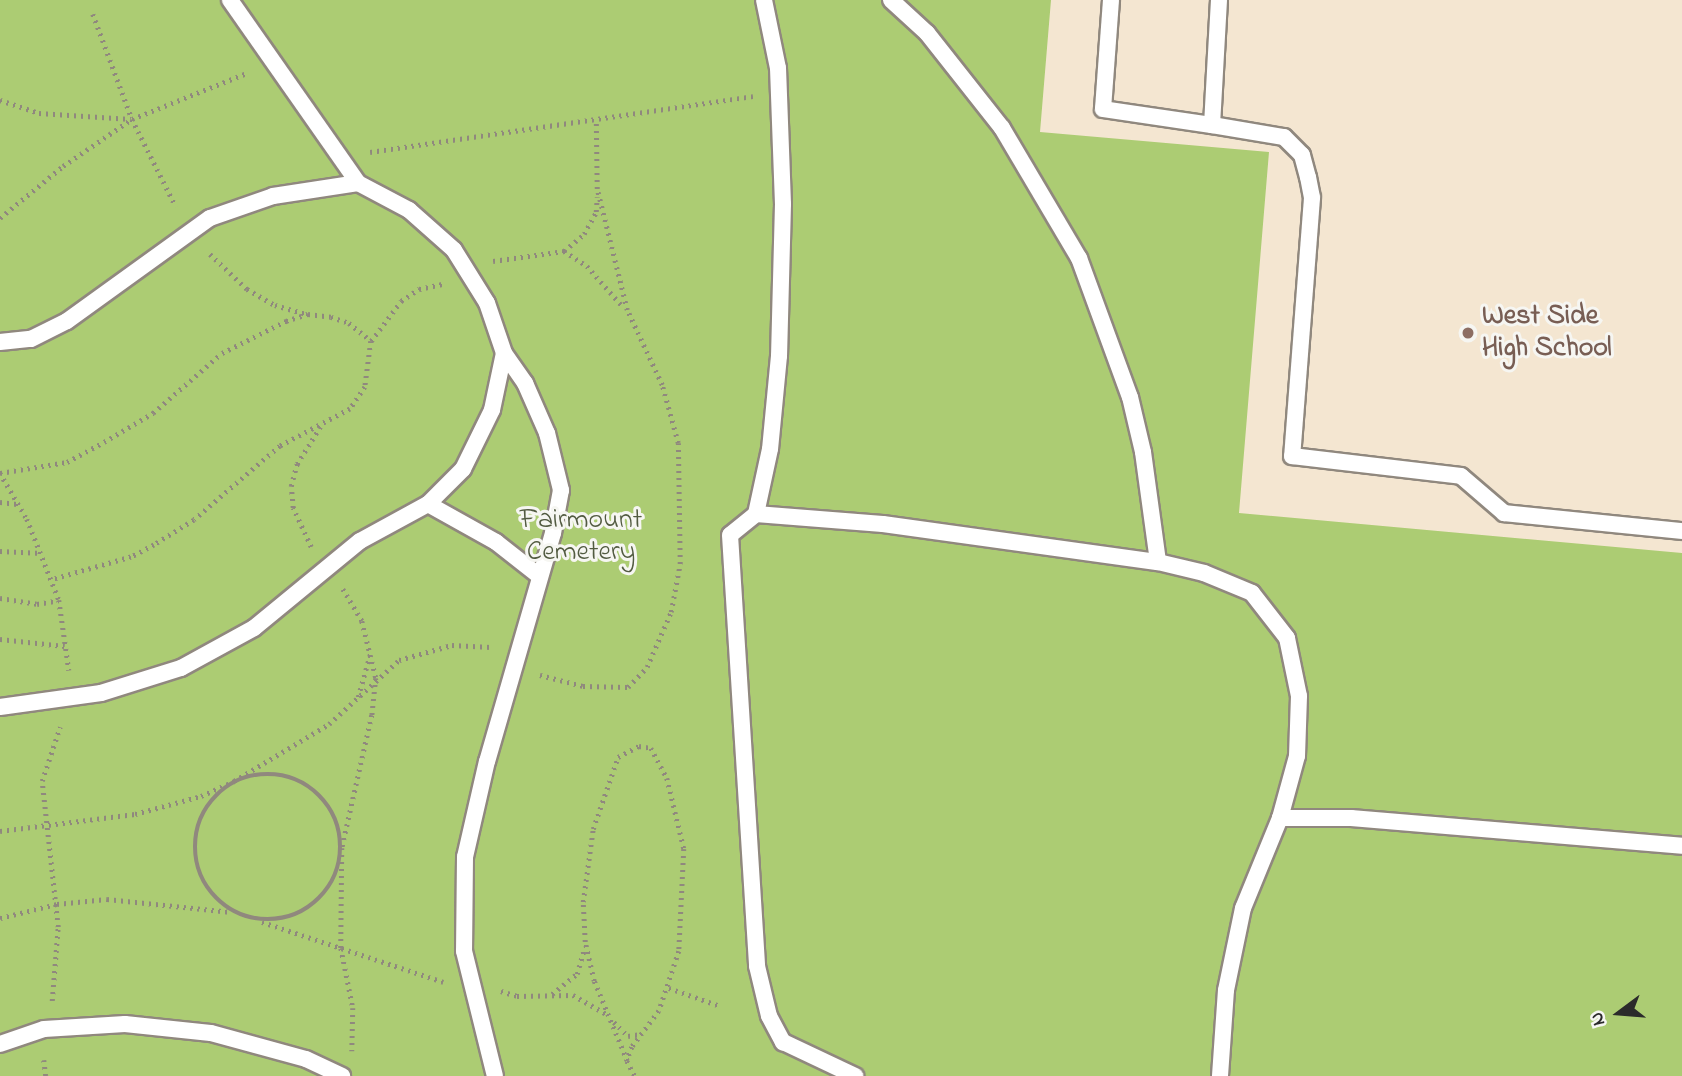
<!DOCTYPE html>
<html>
<head>
<meta charset="utf-8">
<style>
  body { margin:0 }
  #map { position:relative; width:1682px; height:1076px; overflow:hidden; background:#f4e6d1; font-family:"Indie Flower",sans-serif }
  div>[style] { position:absolute }
  .green>* { inset:0; background:#accc73 }
  .path>* { height:4.5px; margin-top:-2.25px; transform-origin:0; background:repeating-linear-gradient(90deg,#90887e 0 2px,transparent 0 7px) }
  .path>.ring { margin:-2.25px; padding:0; box-sizing:content-box; background:none; border:4.5px solid #90887e; border-radius:50% }
  .roads { filter:drop-shadow(2px 0 #90887e) drop-shadow(-2px 0 #90887e) drop-shadow(0 2px #90887e) drop-shadow(0 -2px #90887e) }
  .service>* { height:16px; margin:-8px; padding:0 8px; transform-origin:8px; border-radius:8px; background:#fff }
  .dots>* { width:19px; height:19px; translate:-50% -50%; box-sizing:border-box; border:4px solid #f6f6f2; border-radius:50% }
  span { translate:-50% -50%; white-space:nowrap; text-align:center; line-height:1.15; -webkit-text-stroke:6px #f6f6f2; paint-order:stroke }
  .education-label { font-size:28px; color:#785e54; font-weight:700 }
  .left { translate:0 -50%; text-align:left }
  .park-label { font-size:28px; color:#525b41 }
  .north { position:absolute; left:1584px; top:978px; width:70px; height:70px; -webkit-text-stroke:5px #f6f6f2; paint-order:stroke; rotate:254deg; font-size:19px; font-weight:700; line-height:28px; text-align:center; color:#2b2b2b }
  .north::after { content:''; display:block; margin:auto; width:24px; height:32px; background:#2b2b2b; clip-path:polygon(50% 0,100% 100%,50% 72%,0 100%) }
</style>
</head>
<body>
<div id="map">
  <div class="green">
    <div style="clip-path:polygon(0 0,1051px 0,1040px 132px,1269px 152px,1239px 513px,1682px 553px,1682px 1076px,0 1076px)"></div>
  </div>
  <div class="path">
    <div style="left:93px;top:14px;width:112px;rotate:69.6deg"></div>
    <div style="left:132px;top:119px;width:98px;rotate:63.4deg"></div>
    <div style="left:0;top:100px;width:41px;rotate:18.4deg"></div>
    <div style="left:39px;top:113px;width:92px;rotate:3.7deg"></div>
    <div style="left:370px;top:152px;width:387px;rotate:-8.3deg"></div>
    <div style="left:0;top:218px;width:82px;rotate:-39.5deg"></div>
    <div style="left:63px;top:166px;width:83px;rotate:-34.3deg"></div>
    <div style="left:132px;top:119px;width:124px;rotate:-21.8deg"></div>
    <div style="left:564px;top:251px;width:27px;rotate:33deg"></div>
    <div style="left:587px;top:266px;width:56px;rotate:48.6deg"></div>
    <div style="left:210px;top:254px;width:51px;rotate:43.4deg"></div>
    <div style="left:247px;top:289px;width:32px;rotate:30deg"></div>
    <div style="left:275px;top:305px;width:33px;rotate:16deg"></div>
    <div style="left:493px;top:261px;width:72px;rotate:-8deg"></div>
    <div style="left:564px;top:251px;width:26px;rotate:-40deg"></div>
    <div style="left:584px;top:234px;width:25px;rotate:-61deg"></div>
    <div style="left:596px;top:212px;width:15px;rotate:-86deg"></div>
    <div style="left:371px;top:341px;width:50px;rotate:-53.1deg"></div>
    <div style="left:401px;top:301px;width:22px;rotate:-34deg"></div>
    <div style="left:419px;top:289px;width:25px;rotate:-12deg"></div>
    <div style="left:0;top:473px;width:68px;rotate:-9.3deg"></div>
    <div style="left:67px;top:462px;width:42px;rotate:-28.4deg"></div>
    <div style="left:104px;top:442px;width:57px;rotate:-30.6deg"></div>
    <div style="left:153px;top:413px;width:91px;rotate:-41deg"></div>
    <div style="left:222px;top:353px;width:72px;rotate:-26.6deg"></div>
    <div style="left:286px;top:321px;width:23px;rotate:-18deg"></div>
    <div style="left:308px;top:314px;width:23px;rotate:7deg"></div>
    <div style="left:331px;top:317px;width:19px;rotate:18deg"></div>
    <div style="left:349px;top:323px;width:28px;rotate:39deg"></div>
    <div style="left:371px;top:341px;width:46px;rotate:97.4deg"></div>
    <div style="left:365px;top:387px;width:27px;rotate:124deg"></div>
    <div style="left:350px;top:409px;width:79px;rotate:152.1deg"></div>
    <div style="left:280px;top:446px;width:113px;rotate:139.3deg"></div>
    <div style="left:194px;top:520px;width:47px;rotate:148deg"></div>
    <div style="left:154px;top:545px;width:26px;rotate:152deg"></div>
    <div style="left:131px;top:557px;width:83px;rotate:164deg"></div>
    <div style="left:0;top:473px;width:53px;rotate:59.6deg"></div>
    <div style="left:27px;top:519px;width:87px;rotate:68.4deg"></div>
    <div style="left:59px;top:600px;width:71px;rotate:81.9deg"></div>
    <div style="left:0;top:502px;width:17px;rotate:7deg"></div>
    <div style="left:311px;top:547px;width:43px;rotate:-114.8deg"></div>
    <div style="left:293px;top:508px;width:22px;rotate:-95deg"></div>
    <div style="left:291px;top:486px;width:23px;rotate:-75deg"></div>
    <div style="left:297px;top:464px;width:44px;rotate:-58.1deg"></div>
    <div style="left:0;top:551px;width:42px;rotate:2.7deg"></div>
    <div style="left:343px;top:589px;width:37px;rotate:59deg"></div>
    <div style="left:362px;top:621px;width:59px;rotate:76.2deg"></div>
    <div style="left:376px;top:678px;width:37px;rotate:96deg"></div>
    <div style="left:372px;top:715px;width:136px;rotate:102.7deg"></div>
    <div style="left:342px;top:848px;width:100px;rotate:90.6deg"></div>
    <div style="left:341px;top:948px;width:61px;rotate:78.7deg"></div>
    <div style="left:353px;top:1008px;width:43px;rotate:91.3deg"></div>
    <div style="left:0;top:598px;width:37px;rotate:9deg"></div>
    <div style="left:37px;top:604px;width:22px;rotate:-10deg"></div>
    <div style="left:0;top:639px;width:65px;rotate:6.1deg"></div>
    <div style="left:540px;top:675px;width:44px;rotate:14.3deg"></div>
    <div style="left:583px;top:686px;width:45px;rotate:1.3deg"></div>
    <div style="left:628px;top:687px;width:28px;rotate:-46deg"></div>
    <div style="left:647px;top:667px;width:60px;rotate:-66.4deg"></div>
    <div style="left:671px;top:612px;width:49px;rotate:-79.4deg"></div>
    <div style="left:680px;top:564px;width:121px;rotate:-90.9deg"></div>
    <div style="left:678px;top:443px;width:60px;rotate:-105.4deg"></div>
    <div style="left:662px;top:385px;width:83px;rotate:-115deg"></div>
    <div style="left:627px;top:310px;width:125px;rotate:-103.9deg"></div>
    <div style="left:597px;top:189px;width:70px;rotate:-90.8deg"></div>
    <div style="left:358px;top:697px;width:48px;rotate:-74.2deg"></div>
    <div class="ring" style="left:195px;top:774px;width:141.5px;height:141.5px"></div>
    <div style="left:0;top:831px;width:136px;rotate:-7.2deg"></div>
    <div style="left:135px;top:814px;width:68px;rotate:-15.3deg"></div>
    <div style="left:201px;top:796px;width:36px;rotate:-24deg"></div>
    <div style="left:234px;top:781px;width:111px;rotate:-31deg"></div>
    <div style="left:329px;top:724px;width:95px;rotate:-42.4deg"></div>
    <div style="left:399px;top:660px;width:55px;rotate:-15.8deg"></div>
    <div style="left:452px;top:645px;width:39px;rotate:3deg"></div>
    <div style="left:0;top:918px;width:59px;rotate:-13.8deg"></div>
    <div style="left:57px;top:904px;width:50px;rotate:-5.7deg"></div>
    <div style="left:107px;top:899px;width:125px;rotate:6deg"></div>
    <div style="left:262px;top:922px;width:191px;rotate:18.3deg"></div>
    <div style="left:669px;top:988px;width:54px;rotate:19.4deg"></div>
    <div style="left:501px;top:991px;width:17px;rotate:17deg"></div>
    <div style="left:517px;top:996px;width:56px;rotate:-1deg"></div>
    <div style="left:573px;top:995px;width:40px;rotate:29.7deg"></div>
    <div style="left:552px;top:994px;width:32px;rotate:-39deg"></div>
    <div style="left:577px;top:974px;width:25px;rotate:-74deg"></div>
    <div style="left:52px;top:1001px;width:74px;rotate:-85.4deg"></div>
    <div style="left:58px;top:927px;width:147px;rotate:-96.3deg"></div>
    <div style="left:42px;top:781px;width:57px;rotate:-71.6deg"></div>
    <div style="left:614px;top:1022px;width:20px;rotate:45deg"></div>
    <div style="left:628px;top:1036px;width:13px;rotate:-9deg"></div>
    <div style="left:44px;top:1060px;width:16px;rotate:83deg"></div>
    <div style="left:627px;top:1061px;width:87px;rotate:-112.4deg"></div>
    <div style="left:594px;top:981px;width:40px;rotate:-103deg"></div>
    <div style="left:585px;top:942px;width:40px;rotate:-92.9deg"></div>
    <div style="left:583px;top:902px;width:74px;rotate:-82.2deg"></div>
    <div style="left:593px;top:829px;width:76px;rotate:-70.9deg"></div>
    <div style="left:618px;top:757px;width:24px;rotate:-28deg"></div>
    <div style="left:639px;top:746px;width:12px;rotate:9deg"></div>
    <div style="left:651px;top:748px;width:34px;rotate:62deg"></div>
    <div style="left:667px;top:778px;width:73px;rotate:76.5deg"></div>
    <div style="left:684px;top:849px;width:102px;rotate:92.8deg"></div>
    <div style="left:679px;top:951px;width:63px;rotate:108.4deg"></div>
    <div style="left:659px;top:1011px;width:45px;rotate:126.9deg"></div>
    <div style="left:632px;top:1047px;width:15px;rotate:110deg"></div>
    <div style="left:627px;top:1061px;width:17px;rotate:62deg"></div>
  </div>
  <div class="roads">
    <div class="service">
      <div style="left:230px;top:0;width:223px;rotate:55deg"></div>
      <div style="left:358px;top:183px;width:58px;rotate:27.9deg"></div>
      <div style="left:409px;top:210px;width:60px;rotate:41.6deg"></div>
      <div style="left:454px;top:250px;width:62px;rotate:58.1deg"></div>
      <div style="left:487px;top:303px;width:53px;rotate:71.2deg"></div>
      <div style="left:504px;top:353px;width:37px;rotate:55deg"></div>
      <div style="left:525px;top:383px;width:55px;rotate:66.3deg"></div>
      <div style="left:547px;top:433px;width:59px;rotate:76.2deg"></div>
      <div style="left:561px;top:490px;width:44px;rotate:100.5deg"></div>
      <div style="left:553px;top:533px;width:237px;rotate:106.1deg"></div>
      <div style="left:487px;top:761px;width:98px;rotate:102.9deg"></div>
      <div style="left:465px;top:857px;width:94px;rotate:90.6deg"></div>
      <div style="left:464px;top:951px;width:129px;rotate:76.1deg"></div>
      <div style="left:764px;top:0;width:69px;rotate:78.4deg"></div>
      <div style="left:778px;top:68px;width:136px;rotate:87.9deg"></div>
      <div style="left:783px;top:204px;width:152px;rotate:91.5deg"></div>
      <div style="left:779px;top:356px;width:93px;rotate:95.5deg"></div>
      <div style="left:770px;top:449px;width:66px;rotate:102.2deg"></div>
      <div style="left:756px;top:514px;width:33px;rotate:141deg"></div>
      <div style="left:730px;top:535px;width:432px;rotate:86.4deg"></div>
      <div style="left:757px;top:966px;width:51px;rotate:76.5deg"></div>
      <div style="left:769px;top:1016px;width:30px;rotate:62deg"></div>
      <div style="left:783px;top:1042px;width:80px;rotate:25.3deg"></div>
      <div style="left:891px;top:0;width:49px;rotate:42.5deg"></div>
      <div style="left:927px;top:33px;width:121px;rotate:51.7deg"></div>
      <div style="left:1002px;top:128px;width:151px;rotate:59.4deg"></div>
      <div style="left:1079px;top:258px;width:148px;rotate:69.9deg"></div>
      <div style="left:1130px;top:397px;width:57px;rotate:76.7deg"></div>
      <div style="left:1143px;top:452px;width:111px;rotate:82.2deg"></div>
      <div style="left:1111px;top:0;width:109px;rotate:94.2deg"></div>
      <div style="left:1103px;top:109px;width:110px;rotate:8.4deg"></div>
      <div style="left:1219px;top:0;width:125px;rotate:93.2deg"></div>
      <div style="left:1212px;top:125px;width:73px;rotate:9.5deg"></div>
      <div style="left:1284px;top:137px;width:25px;rotate:45deg"></div>
      <div style="left:1302px;top:155px;width:23px;rotate:75deg"></div>
      <div style="left:1308px;top:177px;width:21px;rotate:79deg"></div>
      <div style="left:1312px;top:198px;width:259px;rotate:94.4deg"></div>
      <div style="left:1292px;top:456px;width:170px;rotate:6.7deg"></div>
      <div style="left:1461px;top:476px;width:57px;rotate:40.7deg"></div>
      <div style="left:1504px;top:513px;width:179px;rotate:5.8deg"></div>
      <div style="left:0;top:342px;width:31px;rotate:-6deg"></div>
      <div style="left:31px;top:339px;width:40px;rotate:-26.6deg"></div>
      <div style="left:67px;top:321px;width:176px;rotate:-35.8deg"></div>
      <div style="left:210px;top:218px;width:67px;rotate:-19.2deg"></div>
      <div style="left:273px;top:196px;width:86px;rotate:-8.7deg"></div>
      <div style="left:504px;top:353px;width:58px;rotate:101.9deg"></div>
      <div style="left:492px;top:410px;width:66px;rotate:116.2deg"></div>
      <div style="left:463px;top:469px;width:49px;rotate:135deg"></div>
      <div style="left:428px;top:504px;width:78px;rotate:29.2deg"></div>
      <div style="left:496px;top:542px;width:53px;rotate:38.2deg"></div>
      <div style="left:756px;top:514px;width:127px;rotate:4.5deg"></div>
      <div style="left:883px;top:524px;width:278px;rotate:7.9deg"></div>
      <div style="left:1158px;top:562px;width:47px;rotate:13.4deg"></div>
      <div style="left:1204px;top:573px;width:52px;rotate:22.6deg"></div>
      <div style="left:1252px;top:593px;width:57px;rotate:52.1deg"></div>
      <div style="left:1287px;top:638px;width:59px;rotate:78.3deg"></div>
      <div style="left:1299px;top:696px;width:60px;rotate:91.9deg"></div>
      <div style="left:1297px;top:756px;width:64px;rotate:105.3deg"></div>
      <div style="left:1280px;top:818px;width:97px;rotate:112.3deg"></div>
      <div style="left:1243px;top:908px;width:84px;rotate:101.7deg"></div>
      <div style="left:1226px;top:990px;width:86px;rotate:94deg"></div>
      <div style="left:0;top:707px;width:102px;rotate:-7.9deg"></div>
      <div style="left:101px;top:693px;width:84px;rotate:-17.4deg"></div>
      <div style="left:181px;top:668px;width:83px;rotate:-28.7deg"></div>
      <div style="left:254px;top:628px;width:137px;rotate:-39.4deg"></div>
      <div style="left:360px;top:541px;width:77px;rotate:-28.6deg"></div>
      <div style="left:1280px;top:818px;width:71px"></div>
      <div style="left:1351px;top:818px;width:332px;rotate:4.8deg"></div>
      <div style="left:0;top:1044px;width:46px;rotate:-18.8deg"></div>
      <div style="left:44px;top:1029px;width:81px;rotate:-3.5deg"></div>
      <div style="left:125px;top:1024px;width:86px;rotate:6deg"></div>
      <div style="left:211px;top:1033px;width:98px;rotate:15.3deg"></div>
      <div style="left:306px;top:1059px;width:40px;rotate:25deg"></div>
    </div>
  </div>
  <div class="dots">
    <div style="left:1468px;top:333px;background:#8d6e63"></div>
  </div>
  <div class="education-label">
    <span class="left" style="left:1482px;top:333px">West Side<br>High School</span>
  </div>
  <div class="park-label">
    <span style="left:581px;top:537px">Fairmount<br>Cemetery</span>
  </div>
  <div class="north">N</div>
</div>
</body>
</html>
